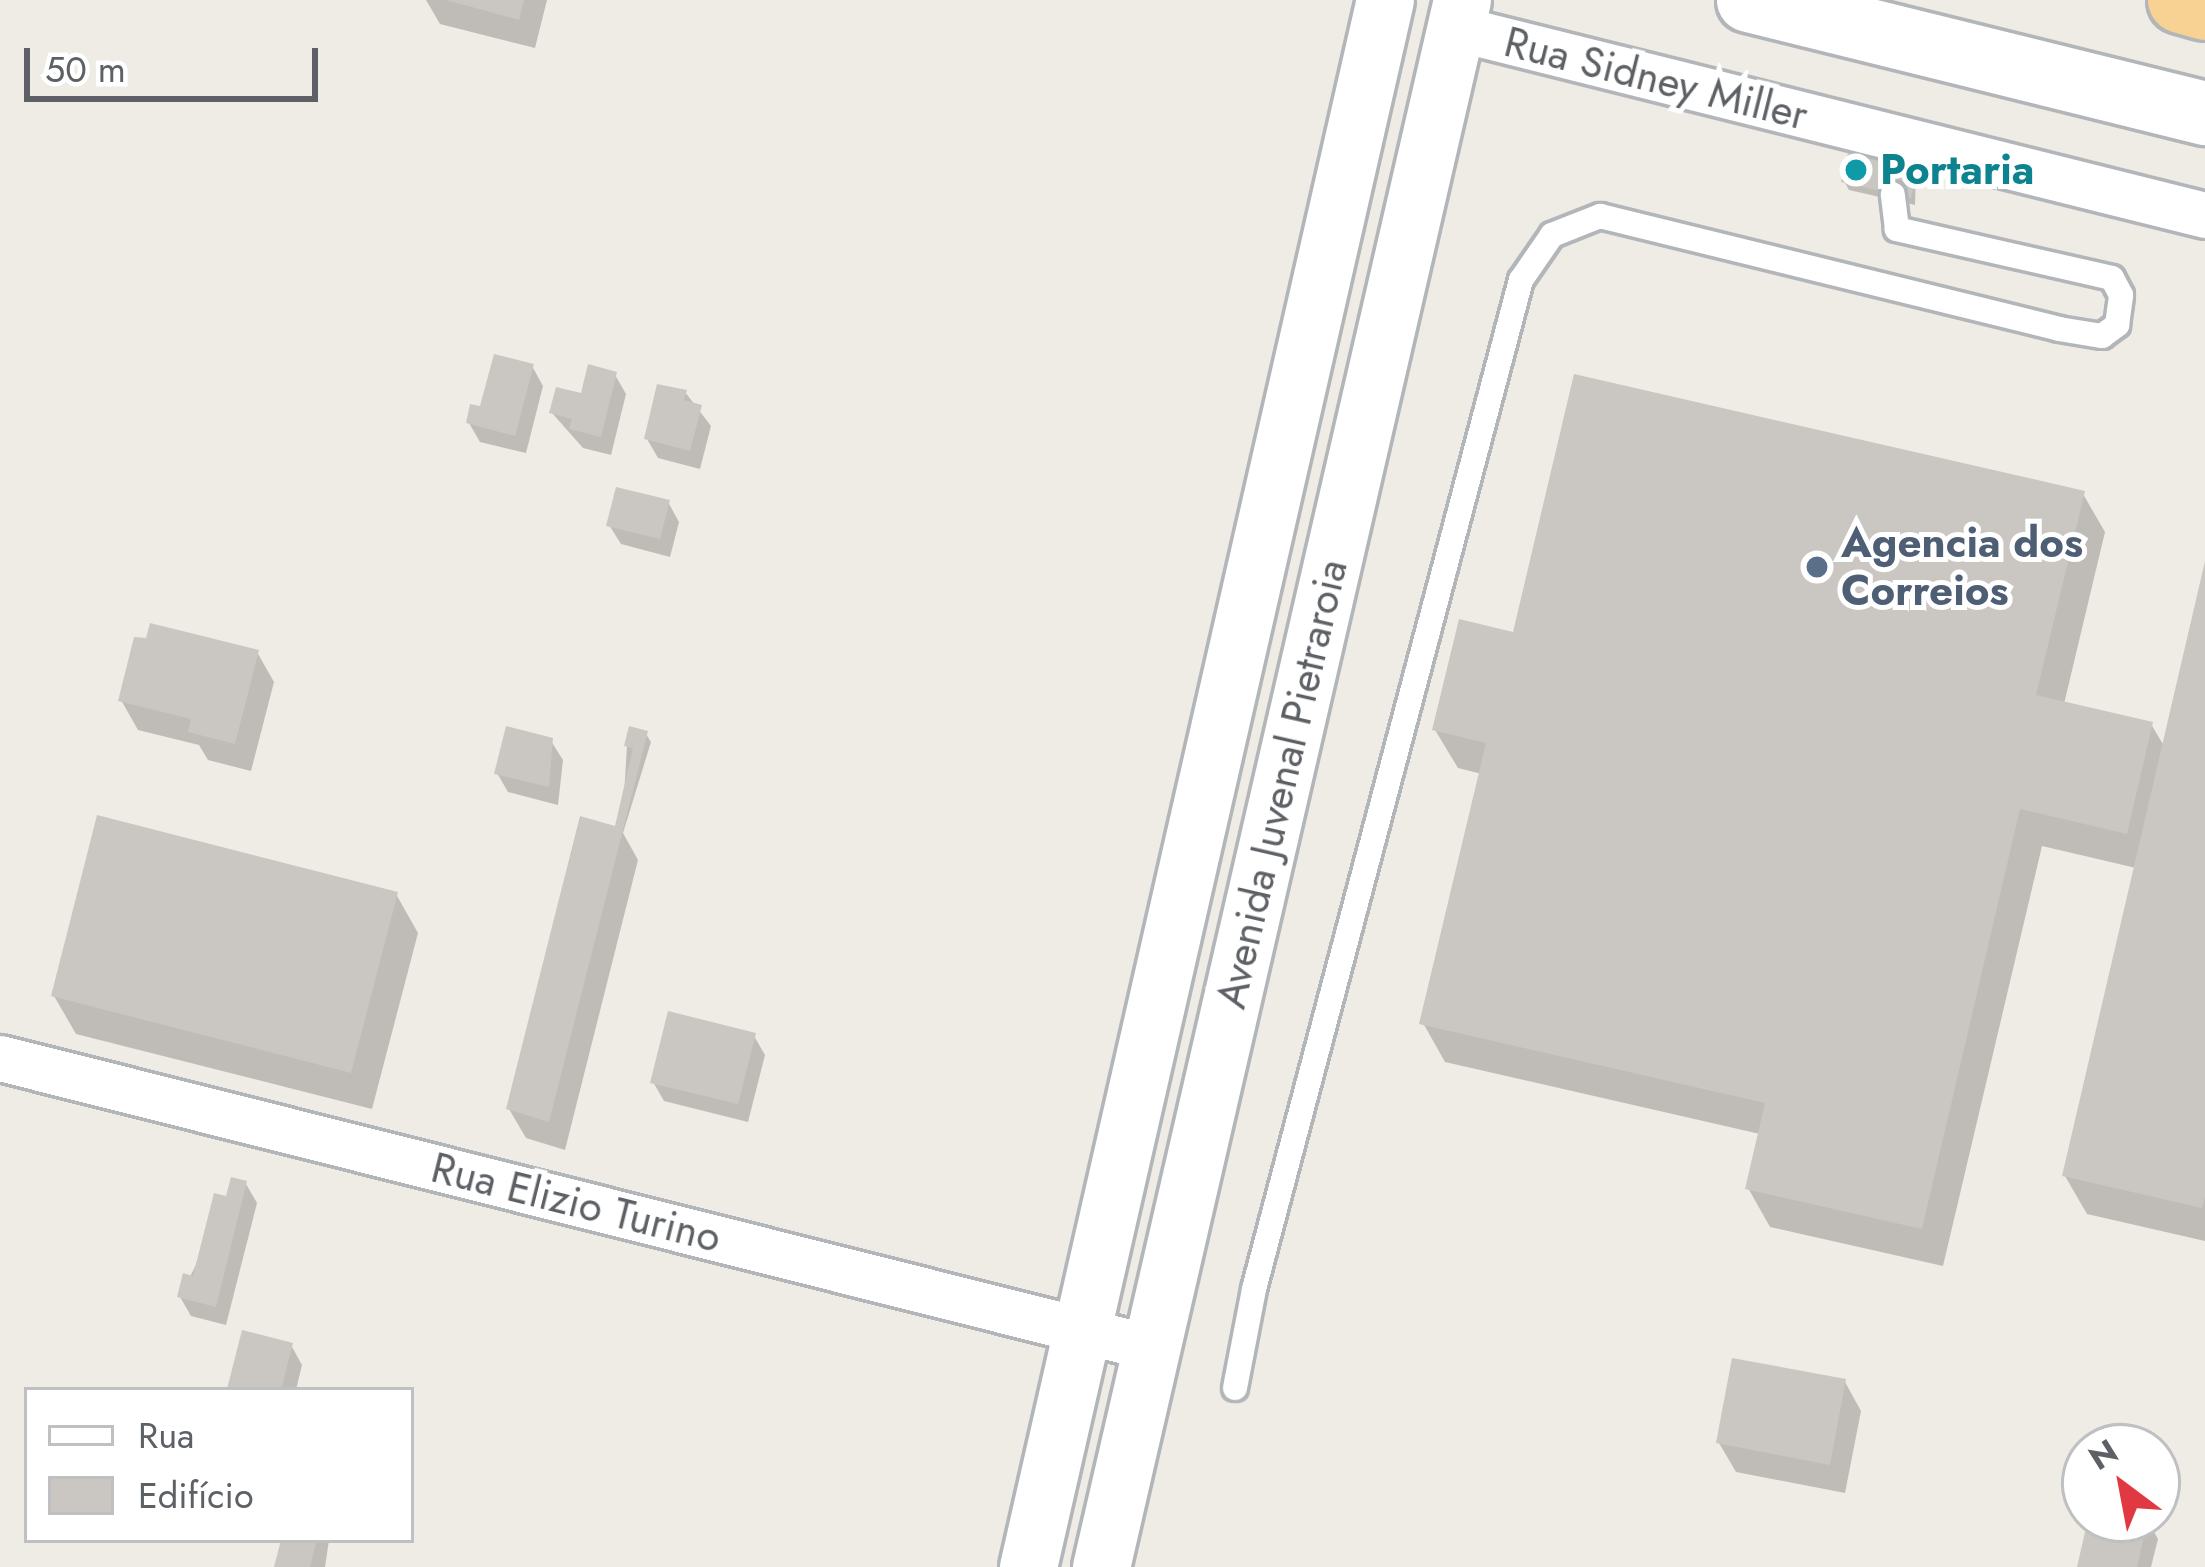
<!DOCTYPE html>
<html>
<head>
<meta charset="utf-8">
<style>
  body { margin:0 }
  #map { position:relative; width:2205px; height:1567px; overflow:hidden; background:#efebe5; font-family:Jost,sans-serif }
  div>[style] { position:absolute }
  .shadow>* { inset:0; background:#0003 }
  .building>* { inset:0; background:#cac6c2 }
  .roads { filter:drop-shadow(3px 0 #b2b6b9) drop-shadow(-3px 0 #b2b6b9) drop-shadow(0 3px #b2b6b9) drop-shadow(0 -3px #b2b6b9) }
  .service>* { height:24px; margin:-12px; padding:0 12px; transform-origin:12px; border-radius:12px; background:#fff }
  .minor>* { height:45px; margin:-22.5px; padding:0 22.5px; transform-origin:22.5px; border-radius:22.5px; background:#fff }
  .tertiary>* { height:57px; margin:-28.5px; padding:0 28.5px; transform-origin:28.5px; border-radius:28.5px; background:#fff }
  .secondary>* { height:63px; margin:-31.5px; padding:0 31.5px; transform-origin:31.5px; border-radius:31.5px; background:#fff }
  .motorway>* { height:66px; margin:-33px; padding:0 33px; transform-origin:33px; border-radius:33px; background:#f7d293 }
  .dots>* { width:33px; height:33px; translate:-50% -50%; box-sizing:border-box; border:6px solid #fff; border-radius:50% }
  span { translate:-50% -50%; white-space:nowrap; text-align:center; line-height:1.15; -webkit-text-stroke:10px #fff; paint-order:stroke }
  .street-label { font-size:42px; color:#5d6165 }
  .culture-label { font-size:42px; color:#0d838f; font-weight:700 }
  .left { translate:0 -50%; text-align:left }
  .service-label { font-size:42px; color:#4e5e75; font-weight:700 }
  .legend { position:absolute; left:24px; top:1387px; width:390px; height:156px; box-sizing:border-box; background:#fff; border:3px solid #bec0c1; margin:0; padding:15px 21px; list-style:none; font-size:36px; color:#5d6165 }
  .legend li { display:flex; align-items:center; gap:24px; height:60px }
  .legend b { width:60px; border:3px solid #bec0c1 }
  .north { position:absolute; left:2061px; top:1423px; width:120px; height:120px; box-sizing:border-box; background:#fff; border:3px solid #bec0c1; border-radius:50%; rotate:328deg; font-size:33px; font-weight:700; line-height:48px; text-align:center; color:#5d6165 }
  .north::after { content:''; display:block; margin:auto; width:42px; height:54px; background:#e03941; clip-path:polygon(50% 0,100% 100%,50% 72%,0 100%) }
  .scale { position:absolute; left:24px; top:48px; width:294px; height:54px; box-sizing:border-box; border:6px solid #5d6165; border-top:0; padding-left:15px; font-size:36px; line-height:42px; white-space:nowrap; color:#5d6165; -webkit-text-stroke:9px #fff; paint-order:stroke }
</style>
</head>
<body>
<div id="map">
  <div class="shadow">
    <div style="clip-path:polygon(426px 0,547px 0,535px 48px,440px 24px)"></div>
    <div style="clip-path:polygon(1916px 171px,1915px 205px,1849px 190px,1844px 181px)"></div>
    <div style="clip-path:polygon(532px 366px,543px 386px,526px 453px,480px 442px,469px 423px)"></div>
    <div style="clip-path:polygon(615px 375px,626px 394px,611px 455px,583px 448px,552px 413px)"></div>
    <div style="clip-path:polygon(685px 392px,711px 426px,700px 469px,658px 458px,647px 439px)"></div>
    <div style="clip-path:polygon(2083px 494px,2105px 532px,2064px 704px,2151px 724px,2164px 746px,2205px 566px,2205px 1241px,2087px 1214px,2065px 1176px,2136px 868px,2042px 846px,1943px 1266px,1770px 1227px,1748px 1188px,1760px 1134px,1445px 1062px,1423px 1023px,1482px 774px,1458px 768px,1435px 730px,1515px 635px)"></div>
    <div style="clip-path:polygon(668px 502px,679px 522px,670px 557px,621px 544px,609px 525px)"></div>
    <div style="clip-path:polygon(257px 652px,274px 682px,251px 771px,208px 760px,199px 745px,138px 730px,121px 700px)"></div>
    <div style="clip-path:polygon(646px 734px,651px 742px,623px 833px,638px 860px,565px 1150px,526px 1138px,509px 1109px,622px 831px,627px 745px)"></div>
    <div style="clip-path:polygon(551px 741px,563px 760px,558px 805px,508px 792px,497px 773px)"></div>
    <div style="clip-path:polygon(396px 894px,418px 933px,372px 1109px,76px 1034px,54px 996px)"></div>
    <div style="clip-path:polygon(754px 1036px,765px 1055px,748px 1122px,664px 1101px,653px 1082px)"></div>
    <div style="clip-path:polygon(246px 1184px,257px 1203px,226px 1325px,191px 1316px,180px 1297px,228px 1200px)"></div>
    <div style="clip-path:polygon(291px 1345px,302px 1365px,296px 1390px,231px 1390px)"></div>
    <div style="clip-path:polygon(1845px 1382px,1861px 1411px,1845px 1493px,1736px 1472px,1719px 1443px)"></div>
    <div style="clip-path:polygon(2147px 1519px,2158px 1539px,2151px 1567px,2080px 1567px)"></div>
    <div style="clip-path:polygon(284px 1540px,329px 1540px,325px 1567px,277px 1567px)"></div>
  </div>
  <div class="building">
    <div style="clip-path:polygon(446px 0,524px 0,519px 20px)"></div>
    <div style="clip-path:polygon(1848px 153px,1918px 168px,1911px 198px,1841px 182px)"></div>
    <div style="clip-path:polygon(494px 354px,534px 364px,515px 436px,466px 423px,470px 404px,480px 406px)"></div>
    <div style="clip-path:polygon(588px 364px,617px 372px,601px 437px,569px 429px,572px 419px,549px 413px,556px 387px,581px 393px)"></div>
    <div style="clip-path:polygon(1574px 374px,2085px 491px,2036px 695px,2153px 722px,2127px 834px,2020px 809px,1922px 1229px,1745px 1189px,1765px 1103px,1419px 1024px,1486px 743px,1432px 730px,1459px 619px,1513px 632px)"></div>
    <div style="clip-path:polygon(657px 384px,687px 390px,684px 400px,702px 405px,690px 451px,644px 439px)"></div>
    <div style="clip-path:polygon(616px 487px,670px 500px,660px 539px,606px 526px)"></div>
    <div style="clip-path:polygon(2205px 561px,2205px 1197px,2202px 1208px,2062px 1176px)"></div>
    <div style="clip-path:polygon(150px 623px,259px 650px,235px 744px,188px 732px,191px 719px,118px 701px,134px 637px,146px 638px)"></div>
    <div style="clip-path:polygon(506px 726px,553px 738px,549px 787px,494px 774px)"></div>
    <div style="clip-path:polygon(629px 726px,648px 731px,549px 1122px,506px 1109px,580px 816px,615px 826px,633px 748px,624px 746px)"></div>
    <div style="clip-path:polygon(97px 815px,398px 892px,351px 1073px,51px 996px)"></div>
    <div style="clip-path:polygon(668px 1011px,756px 1033px,738px 1104px,650px 1083px)"></div>
    <div style="clip-path:polygon(231px 1177px,247px 1181px,216px 1307px,177px 1297px,183px 1273px,193px 1276px,214px 1193px,226px 1196px)"></div>
    <div style="clip-path:polygon(242px 1330px,293px 1343px,281px 1390px,227px 1389px)"></div>
    <div style="clip-path:polygon(1732px 1358px,1846px 1379px,1830px 1465px,1716px 1443px)"></div>
    <div style="clip-path:polygon(2088px 1519px,2148px 1519px,2137px 1567px,2077px 1567px)"></div>
    <div style="clip-path:polygon(281px 1540px,317px 1540px,310px 1567px,274px 1567px)"></div>
  </div>
  <div class="roads">
    <div class="service">
      <div style="left:1235px;top:1388px;width:101px;rotate:-79.1deg"></div>
      <div style="left:1254px;top:1289px;width:1044px;rotate:-75.18deg"></div>
      <div style="left:1521px;top:280px;width:55px;rotate:-55.4deg"></div>
      <div style="left:1552px;top:235px;width:52px;rotate:-21.6deg"></div>
      <div style="left:1600px;top:216px;width:473px;rotate:13.8deg"></div>
      <div style="left:2059px;top:329px;width:44px;rotate:9.2deg"></div>
      <div style="left:2102px;top:336px;width:19px;rotate:-36deg"></div>
      <div style="left:2117px;top:325px;width:30px;rotate:-82deg"></div>
      <div style="left:2121px;top:295px;width:19px;rotate:-118deg"></div>
      <div style="left:2112px;top:278px;width:221px;rotate:-167.2deg"></div>
      <div style="left:1897px;top:229px;width:35px;rotate:-97deg"></div>
    </div>
    <div class="minor">
      <div style="left:1456px;top:28px;width:772px;rotate:14.02deg"></div>
      <div style="left:0;top:1058px;width:1189px;rotate:14.12deg"></div>
    </div>
    <div class="tertiary">
      <div style="left:1028px;top:1567px;width:1607px;rotate:-77.17deg"></div>
      <div style="left:1101px;top:1567px;width:1608px;rotate:-77.03deg"></div>
    </div>
    <div class="secondary">
      <div style="left:1748px;top:0;width:471px;rotate:13.9deg"></div>
    </div>
    <div class="motorway">
      <div style="left:2181px;top:0;width:25px;rotate:16deg"></div>
    </div>
  </div>
  <div class="dots">
    <div style="left:1856px;top:170px;background:#0f9aa8"></div>
    <div style="left:1817px;top:567px;background:#5c6f8a"></div>
  </div>
  <div class="street-label">
    <span style="left:1656px;top:79px;rotate:14deg">Rua Sidney Miller</span>
    <span style="left:1282px;top:784px;rotate:-77deg">Avenida Juvenal Pietraroia</span>
    <span style="left:576px;top:1203px;rotate:14deg">Rua Elizio Turino</span>
  </div>
  <div class="culture-label">
    <span class="left" style="left:1880px;top:170px">Portaria</span>
  </div>
  <div class="service-label">
    <span class="left" style="left:1841px;top:567px">Agencia dos<br>Correios</span>
  </div>
  <ul class="legend">
  <li><b style="height:15px;background:#fff"></b>Rua</li>
  <li><b style="height:33px;background:#cac6c2"></b>Edifício</li>
  </ul>
  <div class="north">N</div>
  <div class="scale">50 m</div>
</div>
</body>
</html>
